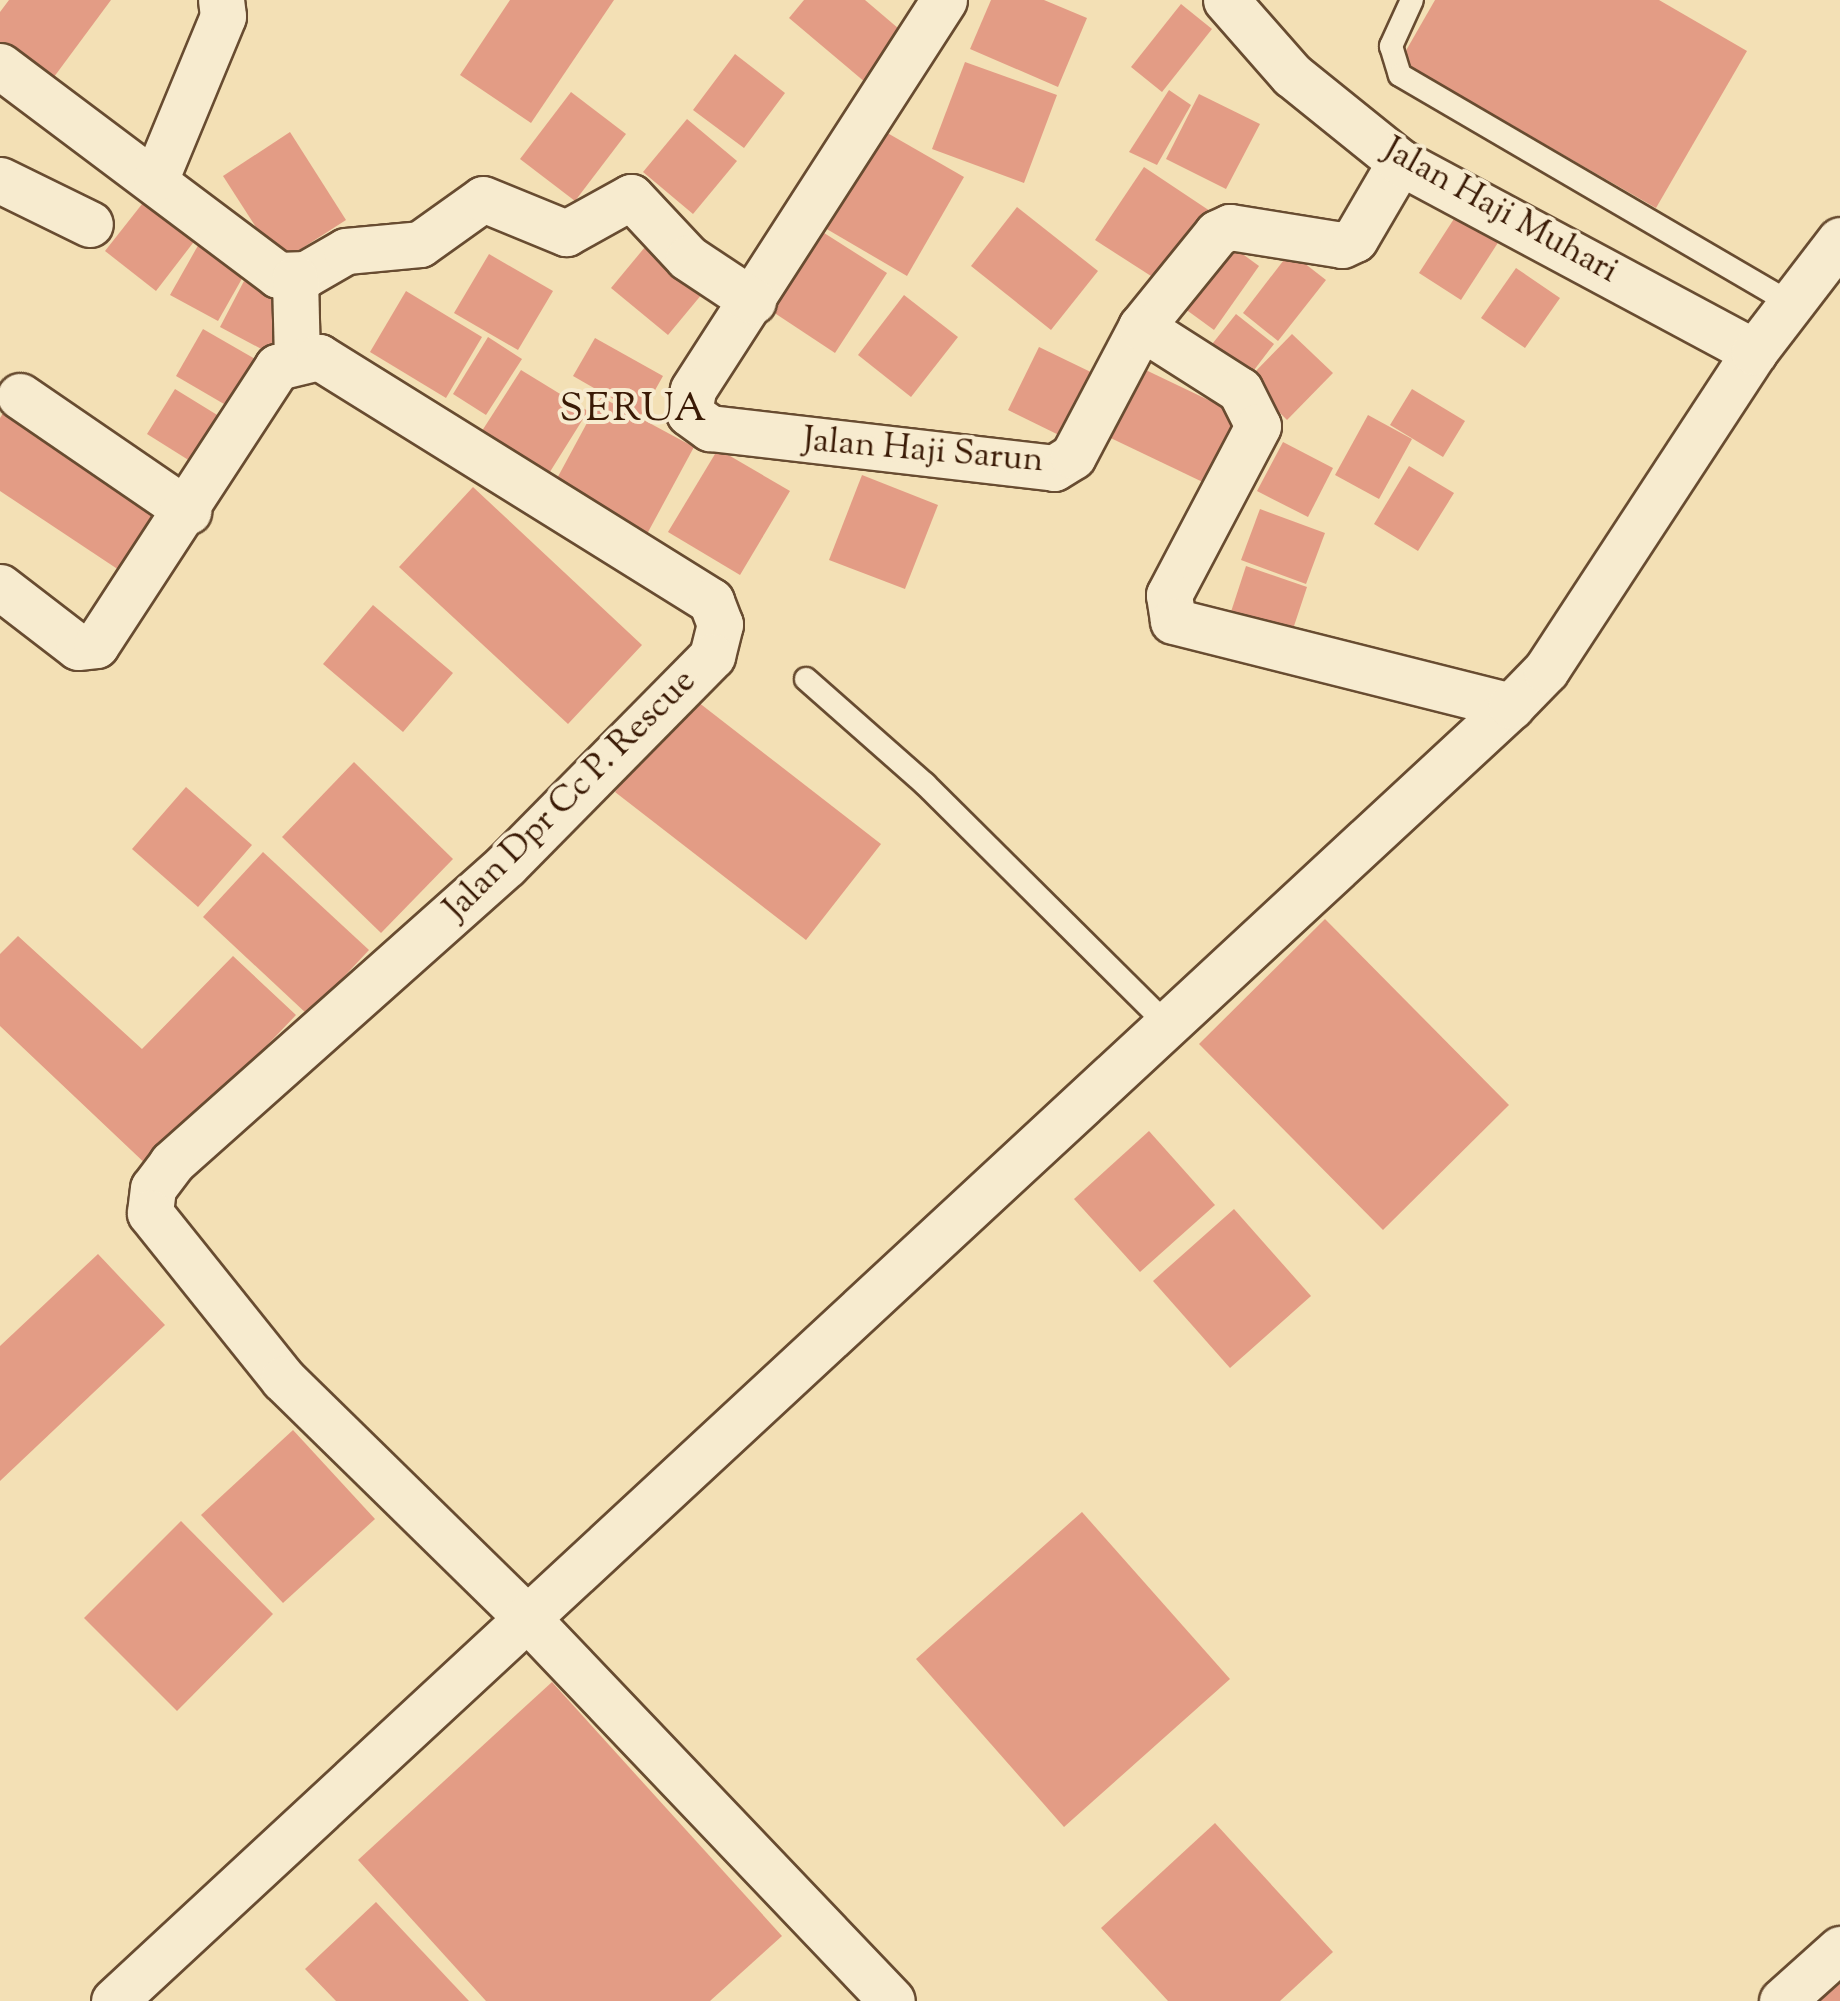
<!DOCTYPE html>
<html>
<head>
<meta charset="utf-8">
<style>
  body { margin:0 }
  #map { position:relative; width:1840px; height:2001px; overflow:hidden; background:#f3e0b5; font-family:"Sorts Mill Goudy",serif }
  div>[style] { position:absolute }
  .building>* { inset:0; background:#e39c85 }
  .roads { filter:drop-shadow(2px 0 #684c31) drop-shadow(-2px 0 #684c31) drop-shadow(0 2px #684c31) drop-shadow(0 -2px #684c31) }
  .service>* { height:22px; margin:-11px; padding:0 11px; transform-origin:11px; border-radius:11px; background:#f7ebcf }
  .minor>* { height:45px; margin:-22.5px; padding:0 22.5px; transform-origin:22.5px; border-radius:22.5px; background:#f7ebcf }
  span { translate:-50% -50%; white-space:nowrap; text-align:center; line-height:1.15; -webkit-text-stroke:8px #f7ebcf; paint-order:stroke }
  .street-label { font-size:35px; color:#3a1a05 }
  .quarter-label { font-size:40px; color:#3a1a05; letter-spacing:2.5px }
</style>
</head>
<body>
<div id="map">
  <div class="building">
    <div style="clip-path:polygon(9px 0,111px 0,51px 81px,0 43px,0 12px)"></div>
    <div style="clip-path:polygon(510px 0,614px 0,531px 123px,460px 75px)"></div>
    <div style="clip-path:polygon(804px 0,865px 0,912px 40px,872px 88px,789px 18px)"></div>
    <div style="clip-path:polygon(991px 0,1044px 0,1087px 18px,1058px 87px,970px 49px)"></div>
    <div style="clip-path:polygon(1435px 0,1659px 0,1747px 51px,1656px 208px,1400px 61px)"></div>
    <div style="clip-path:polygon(1181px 4px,1212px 29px,1162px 92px,1131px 67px)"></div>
    <div style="clip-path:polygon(735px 54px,785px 93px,744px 148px,693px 110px)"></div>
    <div style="clip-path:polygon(965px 62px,1057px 95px,1024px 183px,932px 149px)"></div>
    <div style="clip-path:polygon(1169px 90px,1191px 105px,1157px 165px,1129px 152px)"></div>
    <div style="clip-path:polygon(571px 92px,626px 134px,575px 201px,520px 159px)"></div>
    <div style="clip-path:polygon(1199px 94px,1260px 124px,1226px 189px,1166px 159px)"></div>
    <div style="clip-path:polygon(687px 119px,737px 161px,693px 214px,643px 172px)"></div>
    <div style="clip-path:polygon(870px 123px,964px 177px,907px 276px,813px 221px)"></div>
    <div style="clip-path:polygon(290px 132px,346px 220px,279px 263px,223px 176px)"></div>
    <div style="clip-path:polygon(1144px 167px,1213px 213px,1165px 285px,1095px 240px)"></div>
    <div style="clip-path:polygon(146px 199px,196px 239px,156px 291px,105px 251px)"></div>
    <div style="clip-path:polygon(1017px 207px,1098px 271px,1051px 330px,971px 266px)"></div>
    <div style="clip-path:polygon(1459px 211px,1501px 238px,1461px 300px,1419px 273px)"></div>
    <div style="clip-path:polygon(821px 231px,887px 273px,835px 353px,770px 310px)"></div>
    <div style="clip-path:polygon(1222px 239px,1259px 266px,1214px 330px,1177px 303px)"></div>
    <div style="clip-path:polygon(650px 241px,707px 288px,668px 335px,611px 288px)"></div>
    <div style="clip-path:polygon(200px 242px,248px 268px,218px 321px,170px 295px)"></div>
    <div style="clip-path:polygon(1290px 252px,1326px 280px,1278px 341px,1243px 313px)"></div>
    <div style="clip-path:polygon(489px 254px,553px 291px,518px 350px,454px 313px)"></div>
    <div style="clip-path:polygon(1516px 268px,1560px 298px,1525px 348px,1481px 318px)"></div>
    <div style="clip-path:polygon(244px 281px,292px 307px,267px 352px,220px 327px)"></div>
    <div style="clip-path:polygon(406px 291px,482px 337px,446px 398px,370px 352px)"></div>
    <div style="clip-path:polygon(904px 295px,958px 337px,911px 397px,858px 355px)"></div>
    <div style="clip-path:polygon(1236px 314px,1274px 344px,1248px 378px,1209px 348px)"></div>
    <div style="clip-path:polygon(203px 329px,264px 364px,236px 411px,176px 376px)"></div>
    <div style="clip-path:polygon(1292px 334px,1333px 373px,1287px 420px,1247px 380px)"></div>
    <div style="clip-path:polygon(488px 337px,522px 359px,486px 415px,453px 394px)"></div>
    <div style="clip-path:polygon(595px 338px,663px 376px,641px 415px,573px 376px)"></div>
    <div style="clip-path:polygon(1039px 347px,1099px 376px,1067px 439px,1008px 410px)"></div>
    <div style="clip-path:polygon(1129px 362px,1244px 417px,1211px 486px,1096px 431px)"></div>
    <div style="clip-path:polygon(521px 370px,588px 411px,548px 475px,480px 434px)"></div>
    <div style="clip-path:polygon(175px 389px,227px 421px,198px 466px,147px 434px)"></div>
    <div style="clip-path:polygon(1412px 389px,1465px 421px,1443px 457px,1390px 425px)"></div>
    <div style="clip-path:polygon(601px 397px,694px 447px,647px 534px,554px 484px)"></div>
    <div style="clip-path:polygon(8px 405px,176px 516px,134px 580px,0 491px,0 418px)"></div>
    <div style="clip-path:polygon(1368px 415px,1412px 439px,1379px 499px,1335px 475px)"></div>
    <div style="clip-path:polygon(1283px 442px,1333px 468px,1308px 517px,1257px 491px)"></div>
    <div style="clip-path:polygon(718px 449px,790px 491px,740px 575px,668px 532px)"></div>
    <div style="clip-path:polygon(1409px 466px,1454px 493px,1418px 551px,1374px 524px)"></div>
    <div style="clip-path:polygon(862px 475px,938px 505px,905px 589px,829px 560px)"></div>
    <div style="clip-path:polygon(473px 487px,642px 645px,568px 724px,399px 567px)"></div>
    <div style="clip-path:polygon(1260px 509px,1325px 533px,1306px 584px,1241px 560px)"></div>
    <div style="clip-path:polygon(1246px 566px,1307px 587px,1288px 644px,1227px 624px)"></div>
    <div style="clip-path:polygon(373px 605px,453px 673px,403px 732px,323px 664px)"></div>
    <div style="clip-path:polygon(689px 695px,881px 844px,806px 940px,615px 792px)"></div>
    <div style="clip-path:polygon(354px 762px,453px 859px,381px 933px,282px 837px)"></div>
    <div style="clip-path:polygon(186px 787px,252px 845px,198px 907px,132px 849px)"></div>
    <div style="clip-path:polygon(263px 852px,369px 950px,308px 1015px,203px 917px)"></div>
    <div style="clip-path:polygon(1325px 919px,1509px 1105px,1383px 1230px,1199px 1044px)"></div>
    <div style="clip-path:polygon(18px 936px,142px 1049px,233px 956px,296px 1015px,150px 1168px,0 1026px,0 954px)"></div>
    <div style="clip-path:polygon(1149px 1131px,1215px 1205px,1140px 1272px,1074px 1199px)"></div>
    <div style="clip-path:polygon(1234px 1209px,1311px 1296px,1230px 1368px,1153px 1281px)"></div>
    <div style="clip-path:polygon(98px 1254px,165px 1325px,0 1481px,0 1346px)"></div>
    <div style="clip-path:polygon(293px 1430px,375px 1519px,283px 1603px,201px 1515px)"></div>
    <div style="clip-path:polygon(1082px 1512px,1230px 1679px,1064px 1827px,916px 1659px)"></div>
    <div style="clip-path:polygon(181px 1521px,273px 1614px,177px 1711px,84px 1618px)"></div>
    <div style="clip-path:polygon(552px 1682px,782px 1936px,710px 2001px,486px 2001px,358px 1860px)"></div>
    <div style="clip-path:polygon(1215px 1823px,1333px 1952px,1280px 2001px,1168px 2001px,1101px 1928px)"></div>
    <div style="clip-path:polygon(376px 1902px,469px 2001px,336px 2001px,305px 1969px)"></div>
    <div style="clip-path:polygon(1840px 1959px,1840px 2001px,1817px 2001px,1807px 1991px)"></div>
  </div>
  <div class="roads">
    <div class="service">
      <div style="left:1412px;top:0;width:51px;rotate:114.5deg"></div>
      <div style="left:1391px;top:46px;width:30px;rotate:73deg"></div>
      <div style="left:1400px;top:75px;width:452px;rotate:30.3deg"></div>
      <div style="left:806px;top:679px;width:159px;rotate:41.4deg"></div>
      <div style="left:925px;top:784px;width:345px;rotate:44.8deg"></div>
    </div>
    <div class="minor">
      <div style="left:944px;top:0;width:464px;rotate:122.8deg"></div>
      <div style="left:693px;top:390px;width:23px;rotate:100deg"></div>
      <div style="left:689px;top:413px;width:26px;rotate:36deg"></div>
      <div style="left:710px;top:428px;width:346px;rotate:6.6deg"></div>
      <div style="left:1054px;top:468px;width:22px;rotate:-32deg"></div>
      <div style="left:1073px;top:456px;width:146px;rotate:-62.2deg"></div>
      <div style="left:1141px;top:327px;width:121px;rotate:-51deg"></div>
      <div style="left:1217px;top:233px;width:14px;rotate:-25deg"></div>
      <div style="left:1230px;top:227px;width:113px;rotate:9.1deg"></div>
      <div style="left:1342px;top:245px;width:14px;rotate:-25deg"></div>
      <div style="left:1355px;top:239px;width:89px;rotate:-59.7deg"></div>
      <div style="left:1226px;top:0;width:100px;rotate:48.7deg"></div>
      <div style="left:1292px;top:75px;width:139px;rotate:38.9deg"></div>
      <div style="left:1400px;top:162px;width:402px;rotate:28.2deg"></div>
      <div style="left:0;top:66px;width:348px;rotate:36.9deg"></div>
      <div style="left:278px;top:275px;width:28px;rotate:-2deg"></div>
      <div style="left:306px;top:274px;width:46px;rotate:-29.9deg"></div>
      <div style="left:346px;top:251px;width:74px;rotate:-5.4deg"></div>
      <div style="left:420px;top:244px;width:77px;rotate:-35.5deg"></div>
      <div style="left:483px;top:199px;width:90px;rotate:22.3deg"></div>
      <div style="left:566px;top:233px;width:74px;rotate:-29deg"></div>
      <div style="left:631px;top:197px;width:83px;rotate:46.9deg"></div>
      <div style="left:688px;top:258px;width:78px;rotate:33.5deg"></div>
      <div style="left:156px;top:178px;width:175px;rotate:-67.5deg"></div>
      <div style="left:223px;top:16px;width:16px;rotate:-97deg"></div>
      <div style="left:0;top:180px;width:100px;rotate:26.1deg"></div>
      <div style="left:295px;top:278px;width:80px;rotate:88.6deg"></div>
      <div style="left:1141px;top:327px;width:117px;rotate:32.5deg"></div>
      <div style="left:1240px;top:390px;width:40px;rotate:63.4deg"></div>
      <div style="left:1258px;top:426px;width:191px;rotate:117.8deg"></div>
      <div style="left:1169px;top:595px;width:26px;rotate:81deg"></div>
      <div style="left:1173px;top:621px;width:349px;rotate:14.1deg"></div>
      <div style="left:20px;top:396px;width:204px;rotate:34.4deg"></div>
      <div style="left:0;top:587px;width:98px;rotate:37.6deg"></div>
      <div style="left:78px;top:647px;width:18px;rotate:-6deg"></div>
      <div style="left:96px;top:645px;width:332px;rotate:-56.9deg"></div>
      <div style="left:277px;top:367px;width:43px;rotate:-13.4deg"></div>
      <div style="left:319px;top:357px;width:462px;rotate:31.9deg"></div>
      <div style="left:711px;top:601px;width:25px;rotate:69deg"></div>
      <div style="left:720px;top:624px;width:33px;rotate:104deg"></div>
      <div style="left:712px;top:656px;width:293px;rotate:134.6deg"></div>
      <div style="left:506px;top:865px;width:448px;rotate:138.3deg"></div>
      <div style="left:172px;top:1163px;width:31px;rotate:127deg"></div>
      <div style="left:153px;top:1188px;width:25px;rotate:97deg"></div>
      <div style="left:150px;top:1213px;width:213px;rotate:51.3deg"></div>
      <div style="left:283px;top:1379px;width:340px;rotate:44.4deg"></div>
      <div style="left:526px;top:1617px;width:530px;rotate:46.37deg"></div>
      <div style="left:114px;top:2001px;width:1905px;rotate:-42.83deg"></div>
      <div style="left:1511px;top:706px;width:50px;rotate:-45.8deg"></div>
      <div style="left:1546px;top:670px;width:380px;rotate:-56.8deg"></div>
      <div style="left:1754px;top:352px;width:141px;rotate:-52.5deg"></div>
      <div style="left:1782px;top:2001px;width:78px;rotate:-41.9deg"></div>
    </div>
  </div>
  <div class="street-label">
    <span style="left:1500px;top:212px;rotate:29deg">Jalan Haji Muhari</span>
    <span style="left:923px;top:452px;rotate:5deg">Jalan Haji Sarun</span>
    <span style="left:571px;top:796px;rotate:-45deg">Jalan Dpr Cc P. Rescue</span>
  </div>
  <div class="quarter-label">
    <span style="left:634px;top:411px">SERUA</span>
  </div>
</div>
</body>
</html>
